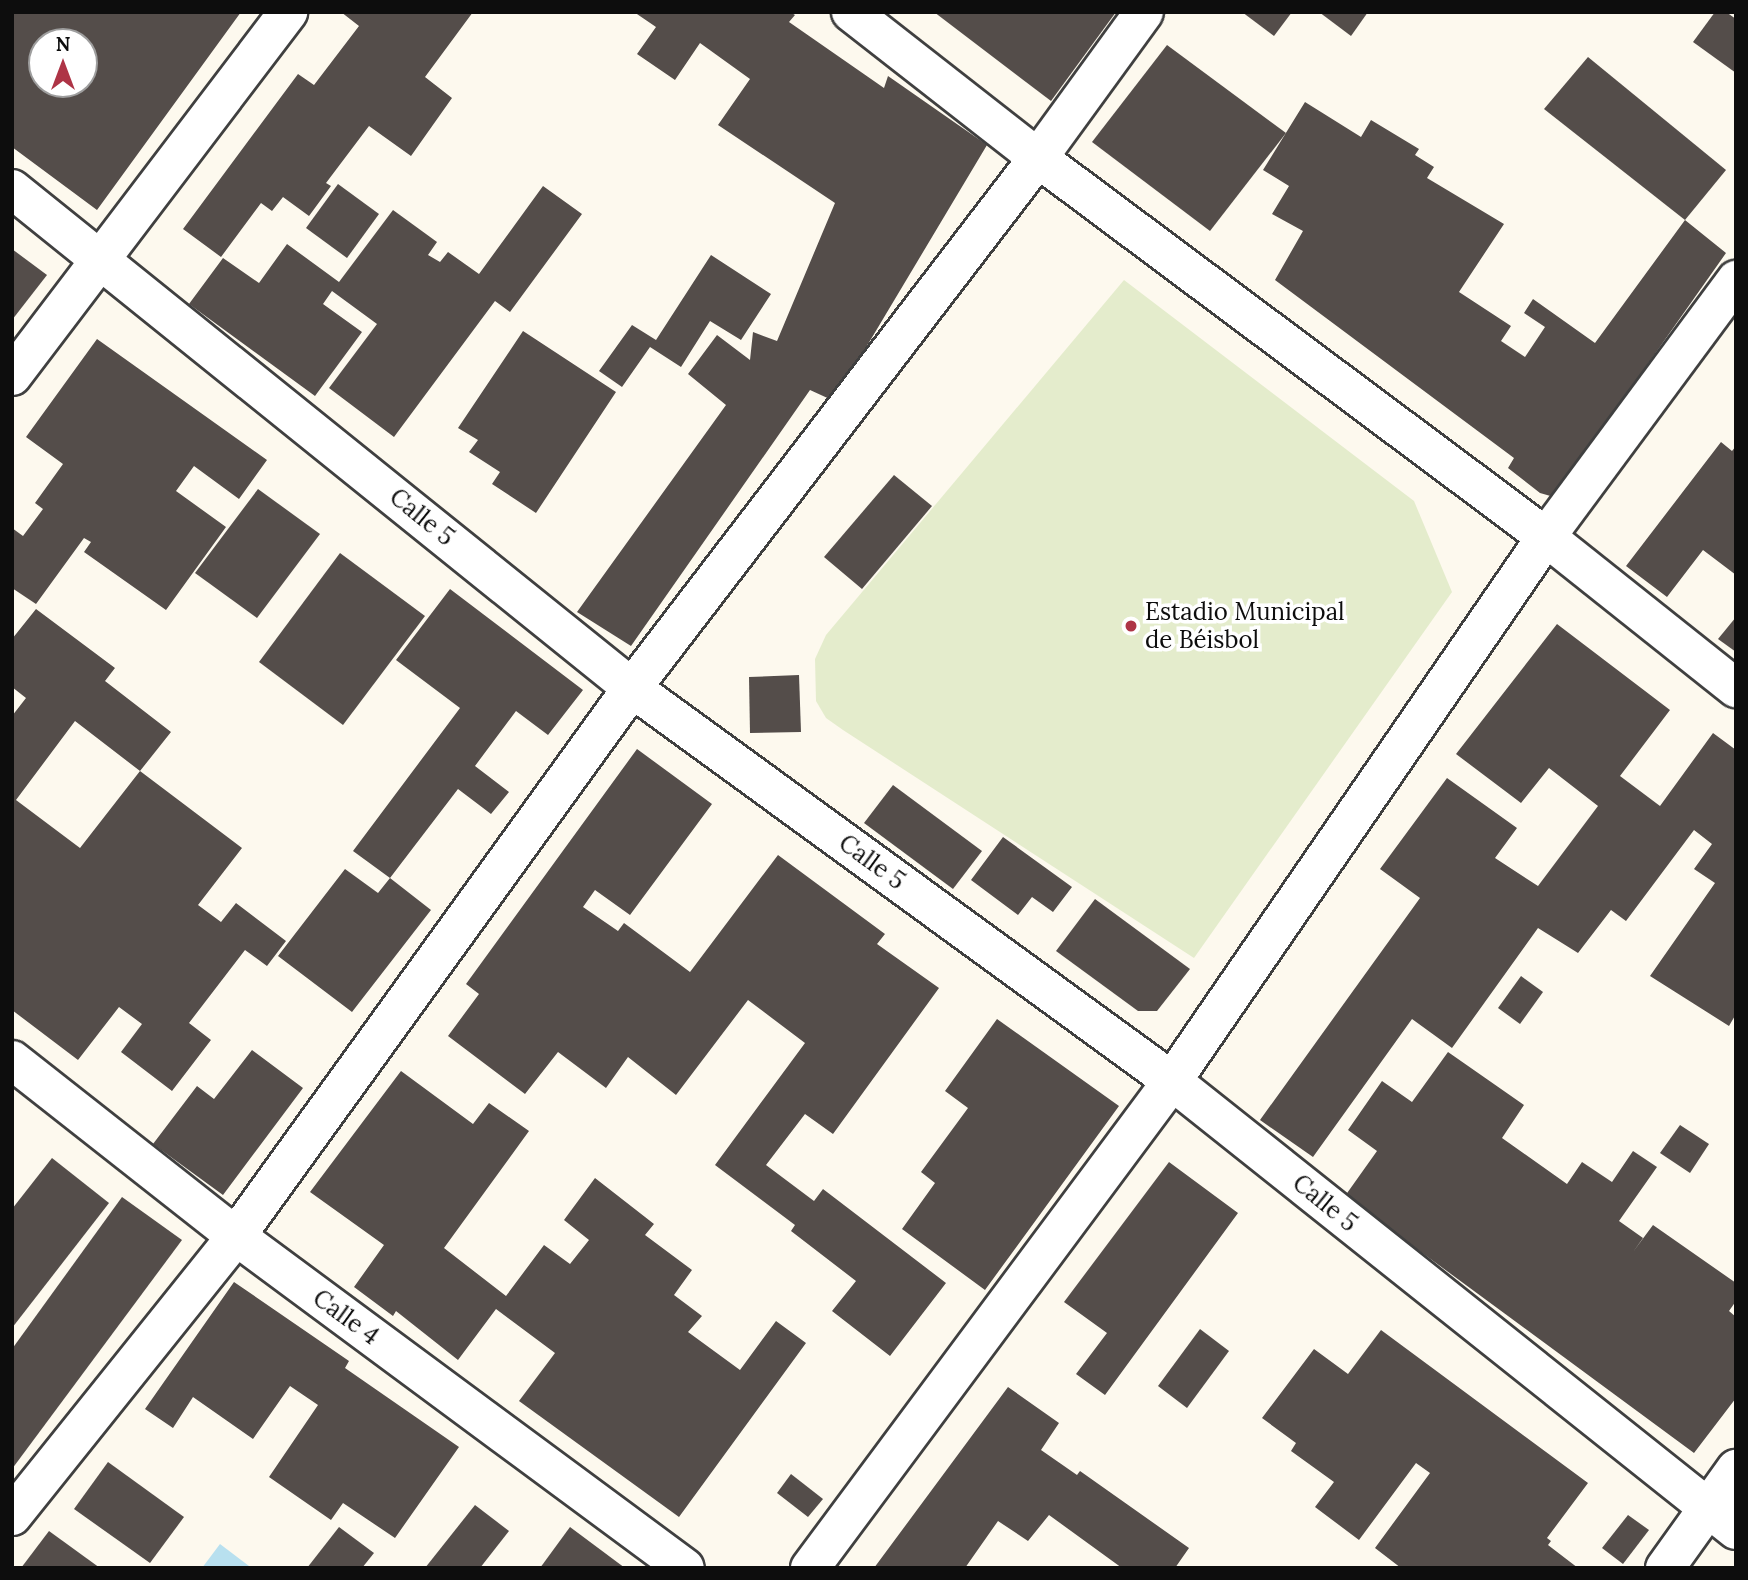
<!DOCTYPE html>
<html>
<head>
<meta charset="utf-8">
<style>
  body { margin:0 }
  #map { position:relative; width:1748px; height:1580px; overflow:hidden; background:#fdf9ee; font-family:Lora,serif }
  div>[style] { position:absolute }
  .pitch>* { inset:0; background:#e4eccc }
  .water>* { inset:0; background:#b8e0ef }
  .building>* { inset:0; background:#544d4a }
  .roads { filter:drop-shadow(2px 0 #404040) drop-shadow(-2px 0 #404040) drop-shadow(0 2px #404040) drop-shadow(0 -2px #404040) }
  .street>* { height:38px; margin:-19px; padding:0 19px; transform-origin:19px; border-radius:19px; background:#fff }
  .dots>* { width:19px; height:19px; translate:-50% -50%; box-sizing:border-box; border:4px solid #fff; border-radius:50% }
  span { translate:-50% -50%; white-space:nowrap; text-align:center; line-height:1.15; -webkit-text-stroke:7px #fff; paint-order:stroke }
  .street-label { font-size:24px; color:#0d0d0d }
  .poi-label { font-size:24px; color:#0d0d0d }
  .left { translate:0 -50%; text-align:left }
  .frame { position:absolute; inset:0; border:14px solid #0d0d0d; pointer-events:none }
  .north { position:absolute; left:28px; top:28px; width:70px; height:70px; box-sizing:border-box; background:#fff; border:2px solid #9e9e9e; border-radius:50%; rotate:0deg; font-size:19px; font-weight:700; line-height:28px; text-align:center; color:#0d0d0d }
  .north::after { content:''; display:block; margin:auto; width:24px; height:32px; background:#ae3446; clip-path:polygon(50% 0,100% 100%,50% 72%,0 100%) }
</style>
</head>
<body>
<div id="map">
  <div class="pitch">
    <div style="clip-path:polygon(1124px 280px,1414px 501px,1452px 592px,1194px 958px,843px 730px,826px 718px,816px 701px,815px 659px,826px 635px)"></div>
  </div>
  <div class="water">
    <div style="clip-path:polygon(220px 1544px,249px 1566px,248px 1568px,202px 1568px)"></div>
  </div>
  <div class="building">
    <div style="clip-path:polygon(evenodd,12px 12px,241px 12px,97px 210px,12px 147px,12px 12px,42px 42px,84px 42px,84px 84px,42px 84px,42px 42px)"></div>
    <div style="clip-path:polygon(341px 12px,473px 12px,425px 77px,452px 98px,411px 156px,369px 126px,326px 183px,331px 186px,309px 216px,283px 197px,272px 211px,261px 203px,221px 257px,183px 229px,298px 74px,314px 85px,359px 26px)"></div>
    <div style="clip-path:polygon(634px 12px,790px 12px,795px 15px,789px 22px,884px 88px,888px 76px,987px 145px,834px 401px,810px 390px,631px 646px,577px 612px,726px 405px,688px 374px,717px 335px,750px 360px,753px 332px,777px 341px,835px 203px,718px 125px,750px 79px,700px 43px,675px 80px,637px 54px,656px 27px)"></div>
    <div style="clip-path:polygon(934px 12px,1116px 12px,1051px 101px)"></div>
    <div style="clip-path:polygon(1242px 12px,1292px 12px,1274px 36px)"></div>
    <div style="clip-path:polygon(1319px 12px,1368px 12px,1351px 36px)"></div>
    <div style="clip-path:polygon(1715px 12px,1726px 12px,1736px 19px,1736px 73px,1693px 42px)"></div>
    <div style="clip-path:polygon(1167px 45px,1286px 133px,1210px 231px,1092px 142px)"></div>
    <div style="clip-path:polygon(1588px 57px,1726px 170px,1685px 220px,1544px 109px)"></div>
    <div style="clip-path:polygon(1305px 102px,1361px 137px,1371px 120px,1419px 149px,1415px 155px,1434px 167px,1427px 178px,1504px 224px,1459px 292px,1511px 326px,1501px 341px,1525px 357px,1545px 327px,1524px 313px,1533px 299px,1595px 343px,1685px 220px,1726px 253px,1554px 497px,1540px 493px,1508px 468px,1514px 458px,1275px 280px,1303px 231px,1272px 214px,1289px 186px,1263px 170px)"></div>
    <div style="clip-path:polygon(338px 184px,379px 214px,347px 258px,306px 228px)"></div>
    <div style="clip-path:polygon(543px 186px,582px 214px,510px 312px,495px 301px,394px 437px,329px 388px,377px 324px,332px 291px,323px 304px,362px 332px,315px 396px,189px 304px,223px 258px,259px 283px,287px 244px,339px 282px,393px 210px,437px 242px,428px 255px,440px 262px,448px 252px,479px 274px)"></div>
    <div style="clip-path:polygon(12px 249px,47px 275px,12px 320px)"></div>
    <div style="clip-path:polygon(711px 255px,771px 294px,741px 340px,710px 321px,681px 367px,650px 347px,622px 387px,599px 371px,632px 325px,656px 340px)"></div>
    <div style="clip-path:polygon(523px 331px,616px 392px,536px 513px,492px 484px,500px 472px,469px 452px,478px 440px,458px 428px)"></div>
    <div style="clip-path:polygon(97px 339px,267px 460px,239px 499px,194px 466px,176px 491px,226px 527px,166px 610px,84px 552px,91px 542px,84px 538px,36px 604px,12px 588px,12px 528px,23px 536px,43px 509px,35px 503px,63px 464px,26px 437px)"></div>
    <div style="clip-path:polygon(1721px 442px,1732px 451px,1736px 446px,1736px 575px,1703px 550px,1667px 597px,1626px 566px)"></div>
    <div style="clip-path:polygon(894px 475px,932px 506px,862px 589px,824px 557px)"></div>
    <div style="clip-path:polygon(258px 489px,320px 534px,257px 618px,195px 573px)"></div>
    <div style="clip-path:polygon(340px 553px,425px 616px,343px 725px,259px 662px)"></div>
    <div style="clip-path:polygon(450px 589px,583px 690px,548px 735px,516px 711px,475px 766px,509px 792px,491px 814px,458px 789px,390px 878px,353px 851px,460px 708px,396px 660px)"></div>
    <div style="clip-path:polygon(36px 609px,115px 668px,105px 681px,171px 732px,140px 771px,75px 721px,16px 800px,80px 848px,140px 771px,242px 848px,198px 905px,221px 922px,236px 903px,286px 941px,267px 966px,245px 950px,189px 1023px,211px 1040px,172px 1091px,121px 1052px,142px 1024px,119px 1007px,78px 1060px,12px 1010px,12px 716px,26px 698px,12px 687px,12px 639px)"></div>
    <div style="clip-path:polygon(1736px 617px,1736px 652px,1718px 639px)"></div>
    <div style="clip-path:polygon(1557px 624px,1670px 710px,1620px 776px,1660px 806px,1713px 733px,1736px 750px,1736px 1014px,1729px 1026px,1650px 976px,1715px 883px,1694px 869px,1712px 844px,1694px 830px,1626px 921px,1611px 910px,1578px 953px,1538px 928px,1452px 1048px,1412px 1019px,1313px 1157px,1260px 1120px,1420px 898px,1380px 869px,1447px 778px,1517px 828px,1495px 858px,1538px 886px,1598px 806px,1549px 768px,1521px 803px,1456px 754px)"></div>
    <div style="clip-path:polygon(799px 675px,801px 732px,750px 733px,749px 677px)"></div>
    <div style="clip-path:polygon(637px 749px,712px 804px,630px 915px,595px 890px,583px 907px,618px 931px,624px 923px,690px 972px,778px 855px,885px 934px,877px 944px,939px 988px,833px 1134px,805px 1114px,766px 1165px,814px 1201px,823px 1189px,946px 1283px,890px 1356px,832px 1311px,856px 1281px,791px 1231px,795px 1225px,715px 1165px,805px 1043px,748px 1000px,676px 1095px,628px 1057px,606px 1088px,558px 1052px,525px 1094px,448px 1036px,479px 994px,466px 984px)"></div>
    <div style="clip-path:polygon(893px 785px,982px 851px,953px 889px,864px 823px)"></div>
    <div style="clip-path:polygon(1003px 837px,1072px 887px,1053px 912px,1032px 897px,1018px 915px,971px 880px)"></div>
    <div style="clip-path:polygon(345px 869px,378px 893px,390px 878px,431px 910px,352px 1012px,278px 956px)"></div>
    <div style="clip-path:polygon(1095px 899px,1190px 969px,1157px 1011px,1138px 1011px,1056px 951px)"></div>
    <div style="clip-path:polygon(1521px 976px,1543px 992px,1520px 1024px,1498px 1008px)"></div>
    <div style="clip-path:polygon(997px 1019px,1119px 1106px,985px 1290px,902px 1229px,935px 1183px,921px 1172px,968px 1108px,945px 1091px)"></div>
    <div style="clip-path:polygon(252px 1050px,303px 1088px,223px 1195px,153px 1144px,197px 1086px,214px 1099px)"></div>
    <div style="clip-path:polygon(1448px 1052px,1524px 1105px,1502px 1138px,1567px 1184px,1582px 1162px,1612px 1182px,1633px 1151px,1657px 1167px,1619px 1221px,1643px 1238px,1633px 1252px,1653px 1225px,1736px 1283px,1736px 1301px,1729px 1311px,1736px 1317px,1736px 1398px,1694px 1453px,1345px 1196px,1377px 1151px,1348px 1130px,1382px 1081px,1412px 1102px)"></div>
    <div style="clip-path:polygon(401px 1071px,473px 1124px,489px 1103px,529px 1131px,444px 1248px,506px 1296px,544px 1245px,570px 1264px,589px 1240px,564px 1220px,595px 1178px,654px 1224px,645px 1235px,692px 1270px,674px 1295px,702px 1316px,688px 1332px,740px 1370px,776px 1321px,806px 1343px,679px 1517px,519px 1401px,555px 1353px,496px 1309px,458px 1360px,396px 1311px,393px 1316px,354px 1287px,384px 1245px,310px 1192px)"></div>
    <div style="clip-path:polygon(1680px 1125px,1709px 1144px,1690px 1173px,1660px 1153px)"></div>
    <div style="clip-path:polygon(52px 1158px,109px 1203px,12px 1328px,12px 1209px)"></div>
    <div style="clip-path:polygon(1169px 1162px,1238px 1213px,1105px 1395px,1076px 1374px,1107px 1333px,1064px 1302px)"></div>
    <div style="clip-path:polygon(122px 1197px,182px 1240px,12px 1469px,12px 1349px)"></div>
    <div style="clip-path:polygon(234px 1282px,349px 1361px,345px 1368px,459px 1447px,395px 1538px,343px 1503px,331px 1520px,269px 1477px,318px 1405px,290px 1386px,253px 1439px,193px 1397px,173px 1428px,145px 1409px)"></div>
    <div style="clip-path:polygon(1200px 1329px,1229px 1351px,1187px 1408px,1158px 1386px)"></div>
    <div style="clip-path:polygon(1381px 1330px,1588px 1483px,1547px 1538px,1551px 1541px,1548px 1545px,1578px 1568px,1401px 1568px,1375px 1548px,1430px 1473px,1416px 1463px,1359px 1540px,1315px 1507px,1334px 1482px,1291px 1451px,1296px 1443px,1262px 1418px,1314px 1349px,1348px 1374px)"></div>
    <div style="clip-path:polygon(1008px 1387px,1059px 1423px,1041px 1450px,1077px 1475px,1080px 1471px,1189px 1548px,1175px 1568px,1122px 1568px,1049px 1515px,1028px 1541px,998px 1521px,965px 1568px,874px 1568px)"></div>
    <div style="clip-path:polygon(108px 1462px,184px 1517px,150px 1563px,74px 1509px)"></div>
    <div style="clip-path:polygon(791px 1474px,823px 1499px,808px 1517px,777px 1493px)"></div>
    <div style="clip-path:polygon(475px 1505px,509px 1531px,480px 1568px,425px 1568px)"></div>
    <div style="clip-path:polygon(1628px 1515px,1649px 1530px,1623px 1564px,1602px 1548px)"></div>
    <div style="clip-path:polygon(339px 1527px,374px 1553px,362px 1568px,307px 1568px)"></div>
    <div style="clip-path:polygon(570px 1527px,625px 1568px,540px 1568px)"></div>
    <div style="clip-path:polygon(49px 1531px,100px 1568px,21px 1568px)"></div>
  </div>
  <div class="roads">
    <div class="street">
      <div style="left:851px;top:12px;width:237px;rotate:38deg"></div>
      <div style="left:1038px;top:158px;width:634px;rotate:36.73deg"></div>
      <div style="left:1546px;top:537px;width:243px;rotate:38.5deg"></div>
      <div style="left:12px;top:189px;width:796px;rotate:38.83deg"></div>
      <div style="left:632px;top:688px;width:668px;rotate:36.05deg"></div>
      <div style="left:1172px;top:1081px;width:721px;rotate:38.52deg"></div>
      <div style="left:12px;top:376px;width:457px;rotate:-52.8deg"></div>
      <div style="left:12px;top:1060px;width:285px;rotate:38.2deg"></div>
      <div style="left:236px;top:1236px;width:558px;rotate:36.48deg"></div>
      <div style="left:12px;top:1516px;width:359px;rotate:-51.3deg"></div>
      <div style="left:236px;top:1236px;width:676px;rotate:-54.15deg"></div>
      <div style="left:632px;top:688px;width:668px;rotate:-52.55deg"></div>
      <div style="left:1038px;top:158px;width:180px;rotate:-54deg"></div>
      <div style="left:810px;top:1568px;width:607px;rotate:-53.38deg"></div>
      <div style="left:1172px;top:1081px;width:660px;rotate:-55.49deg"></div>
      <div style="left:1546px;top:537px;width:320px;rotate:-53.5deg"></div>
      <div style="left:1665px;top:1568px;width:122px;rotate:-54.4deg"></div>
    </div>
  </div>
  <div class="dots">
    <div style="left:1131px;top:626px;background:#ae3446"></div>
  </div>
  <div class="street-label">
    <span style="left:422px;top:517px;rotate:39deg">Calle 5</span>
    <span style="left:872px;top:862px;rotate:36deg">Calle 5</span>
    <span style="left:1325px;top:1203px;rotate:39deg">Calle 5</span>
    <span style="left:346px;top:1317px;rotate:36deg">Calle 4</span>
  </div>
  <div class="poi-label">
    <span class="left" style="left:1145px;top:626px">Estadio Municipal<br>de Béisbol</span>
  </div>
  <div class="frame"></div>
  <div class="north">N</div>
</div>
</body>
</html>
